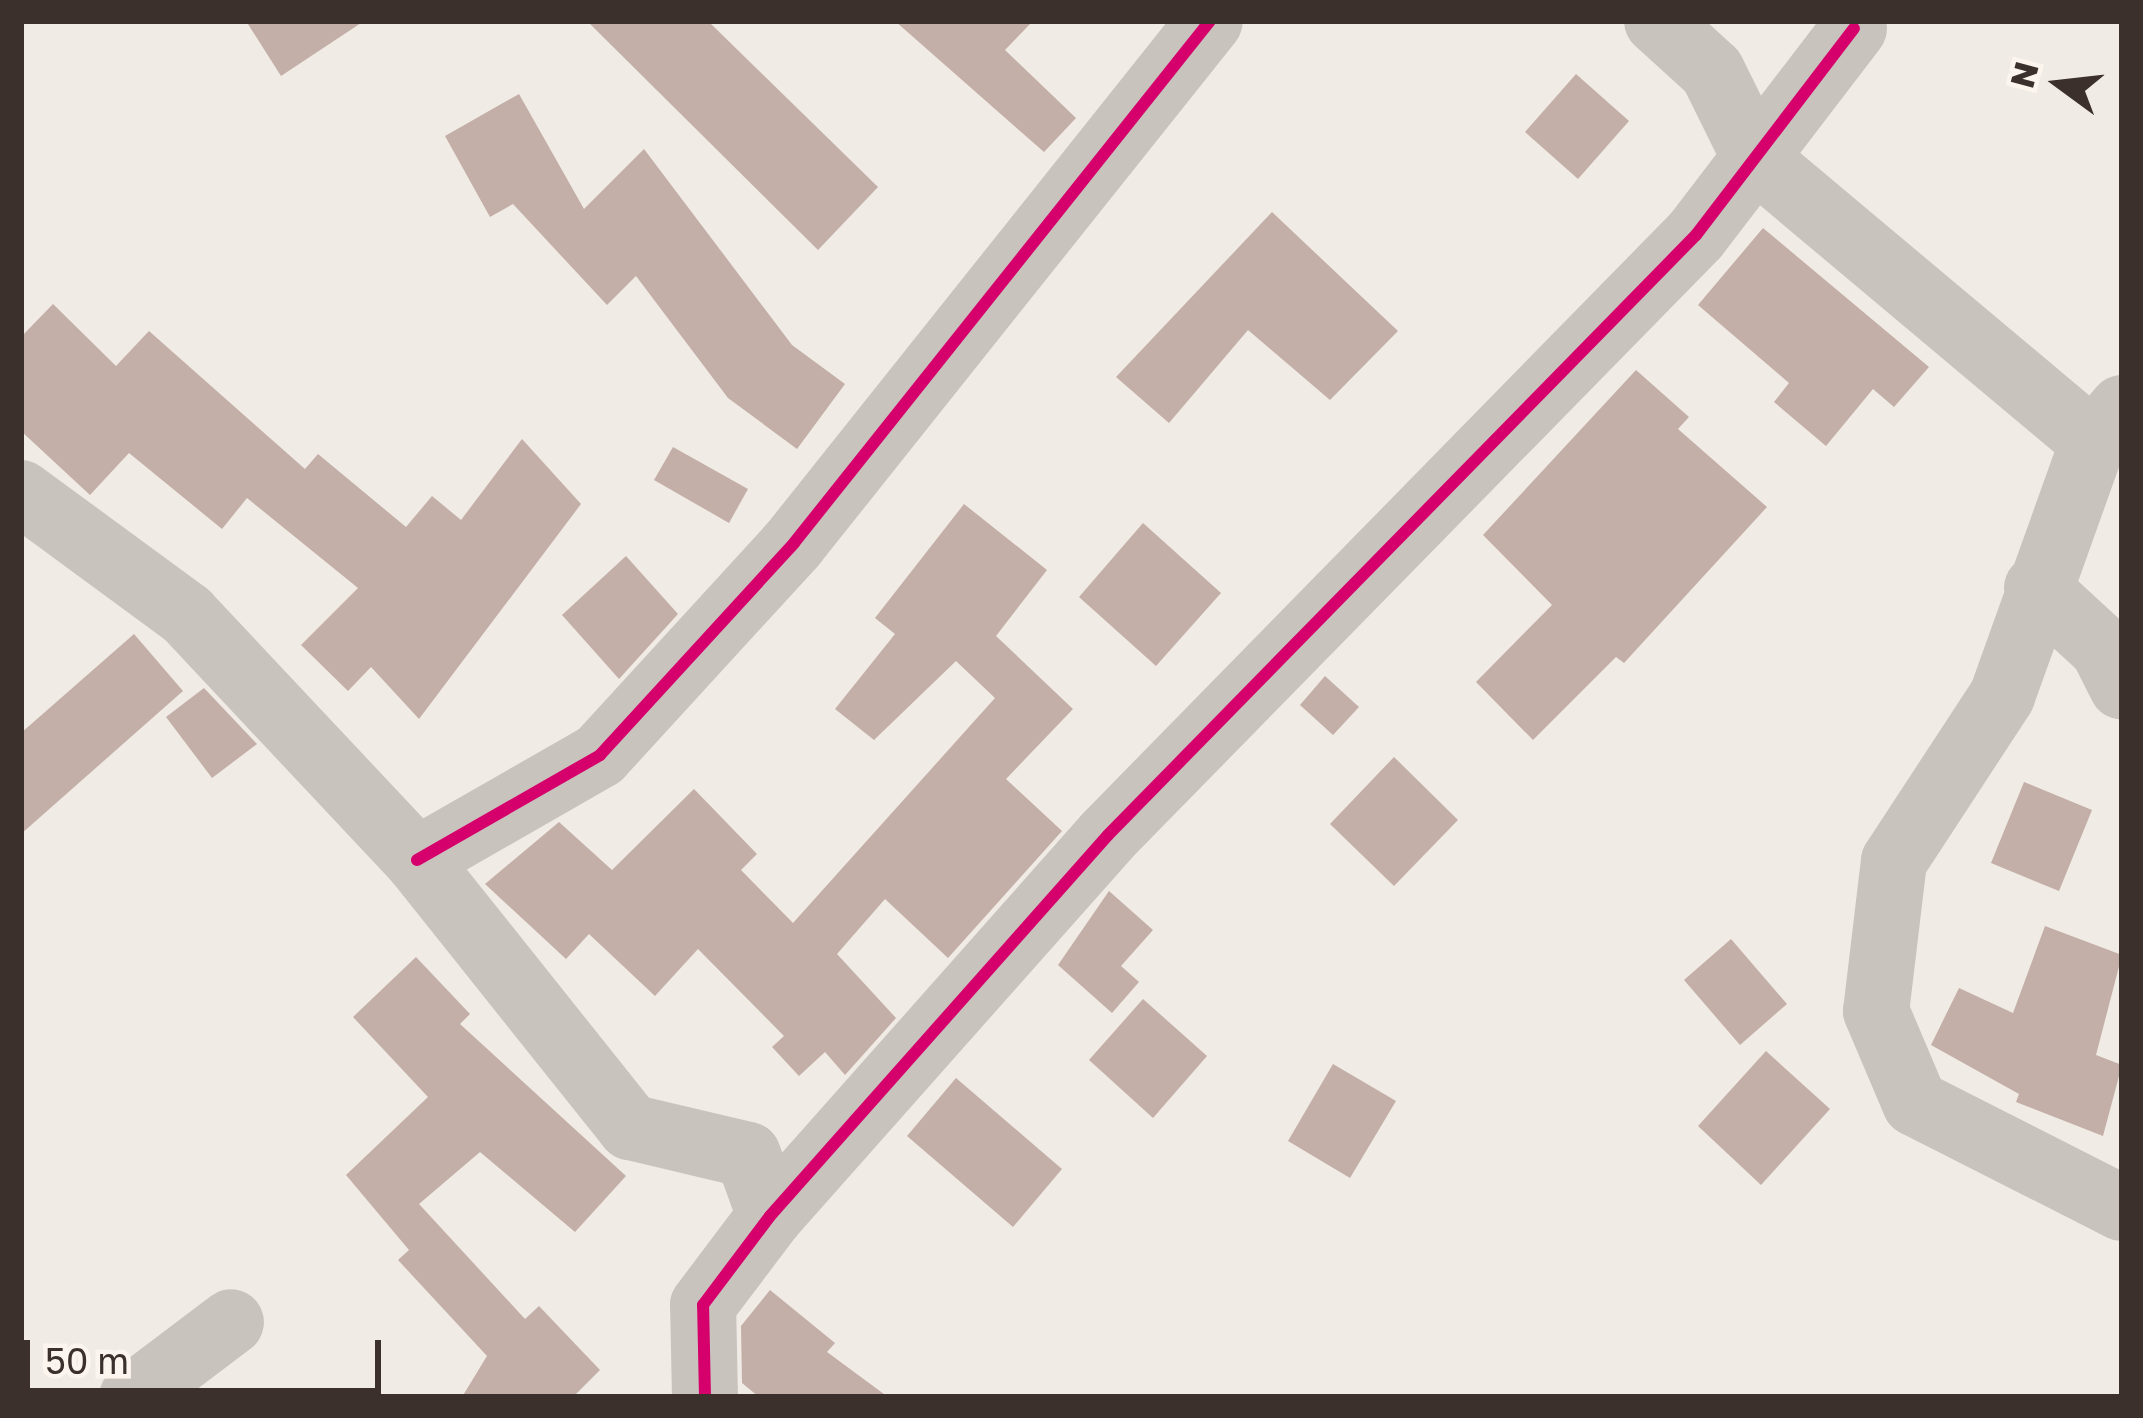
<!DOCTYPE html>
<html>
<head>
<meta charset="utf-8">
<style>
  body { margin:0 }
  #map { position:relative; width:2143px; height:1418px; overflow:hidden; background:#f0ebe5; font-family:"Golos Text",sans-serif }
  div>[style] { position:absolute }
  .building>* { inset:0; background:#c3afa7 }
  .minor>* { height:66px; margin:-33px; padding:0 33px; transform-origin:33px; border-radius:33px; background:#c9c3be }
  .cycleway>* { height:12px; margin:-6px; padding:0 6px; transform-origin:6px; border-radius:6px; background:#d6006c }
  span { translate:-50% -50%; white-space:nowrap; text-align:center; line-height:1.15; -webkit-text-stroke:9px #fbf5ee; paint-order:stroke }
  .frame { position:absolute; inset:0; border:24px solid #3b302b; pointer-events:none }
  .north { position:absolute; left:1999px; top:24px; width:120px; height:120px; -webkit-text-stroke:9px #fbf5ee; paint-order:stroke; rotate:285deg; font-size:33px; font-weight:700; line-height:48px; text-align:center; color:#3b302b }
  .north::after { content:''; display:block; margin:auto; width:42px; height:54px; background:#3b302b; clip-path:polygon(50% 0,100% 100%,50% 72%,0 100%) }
  .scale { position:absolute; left:24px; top:1340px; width:357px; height:54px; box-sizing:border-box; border:6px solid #3b302b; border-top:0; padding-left:15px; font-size:36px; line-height:42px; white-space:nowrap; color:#3b302b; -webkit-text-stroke:9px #fbf5ee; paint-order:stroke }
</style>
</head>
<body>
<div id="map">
  <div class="building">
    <div style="clip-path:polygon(246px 21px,364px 21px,281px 76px)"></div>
    <div style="clip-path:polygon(587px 21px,708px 21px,878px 187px,818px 250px)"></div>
    <div style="clip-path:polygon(895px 21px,1033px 21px,1005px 50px,1076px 118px,1044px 152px)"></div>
    <div style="clip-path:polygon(1576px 74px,1629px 121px,1578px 179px,1525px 132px)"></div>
    <div style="clip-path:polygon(519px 94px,584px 209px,644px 149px,792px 345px,845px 384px,797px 449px,728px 398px,636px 276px,607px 305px,513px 204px,490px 217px,445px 136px)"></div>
    <div style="clip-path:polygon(1272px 212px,1398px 331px,1330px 400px,1248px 330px,1169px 423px,1116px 377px)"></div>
    <div style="clip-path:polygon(1763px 228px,1929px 367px,1894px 407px,1873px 389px,1826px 446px,1774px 402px,1789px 383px,1698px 305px)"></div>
    <div style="clip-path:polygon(53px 304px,116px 366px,149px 331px,305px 469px,318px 454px,406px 527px,432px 496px,461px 520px,522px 439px,581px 504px,419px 719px,371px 667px,348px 691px,301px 645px,358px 588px,247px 498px,222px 529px,129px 453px,90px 495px,21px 431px,21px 337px)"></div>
    <div style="clip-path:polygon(1636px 370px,1689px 417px,1678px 429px,1767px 507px,1624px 663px,1616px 657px,1533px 740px,1476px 682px,1552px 605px,1483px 535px)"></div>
    <div style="clip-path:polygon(673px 447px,748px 489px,729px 523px,654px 480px)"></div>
    <div style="clip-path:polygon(964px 504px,1047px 570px,996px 636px,1073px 709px,1006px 779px,1062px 831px,948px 958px,885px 899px,837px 954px,896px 1018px,845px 1075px,825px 1052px,799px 1076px,772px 1047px,784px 1036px,698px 949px,655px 996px,589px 934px,566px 959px,485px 884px,559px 822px,612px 870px,694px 789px,757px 854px,741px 870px,793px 923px,995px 698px,956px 661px,874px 740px,835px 709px,895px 634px,875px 618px)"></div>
    <div style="clip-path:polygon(1143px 523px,1221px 593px,1156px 666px,1079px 597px)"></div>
    <div style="clip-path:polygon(626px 556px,678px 614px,619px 679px,562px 615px)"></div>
    <div style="clip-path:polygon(134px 634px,183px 691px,21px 834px,21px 733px)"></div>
    <div style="clip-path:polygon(1325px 676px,1359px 707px,1333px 735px,1300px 705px)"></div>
    <div style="clip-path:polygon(204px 688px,257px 744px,212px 778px,166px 717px)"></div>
    <div style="clip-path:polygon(1394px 757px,1458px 820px,1394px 886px,1330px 824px)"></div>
    <div style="clip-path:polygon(2024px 782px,2092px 810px,2059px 891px,1991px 863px)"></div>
    <div style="clip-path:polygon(1109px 891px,1153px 930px,1121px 966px,1139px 982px,1112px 1013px,1058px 965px)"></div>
    <div style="clip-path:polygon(2045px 926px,2122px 955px,2096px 1055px,2122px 1065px,2103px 1136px,2016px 1102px,2019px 1094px,1931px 1045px,1959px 988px,2013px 1013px)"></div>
    <div style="clip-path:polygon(1731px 939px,1787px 1004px,1740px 1045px,1684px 980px)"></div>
    <div style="clip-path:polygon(416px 957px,470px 1014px,460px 1024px,626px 1176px,575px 1232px,480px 1152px,419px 1204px,525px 1319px,539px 1306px,600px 1370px,573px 1397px,462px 1397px,487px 1356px,398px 1260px,409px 1250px,346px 1175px,428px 1097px,353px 1017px)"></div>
    <div style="clip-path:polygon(1143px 999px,1207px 1056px,1153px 1118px,1089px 1060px)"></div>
    <div style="clip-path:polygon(1766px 1051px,1830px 1109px,1761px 1185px,1698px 1126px)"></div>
    <div style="clip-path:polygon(1333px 1064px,1396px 1101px,1350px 1178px,1288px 1141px)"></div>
    <div style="clip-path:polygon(956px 1078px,1062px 1169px,1013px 1227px,907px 1136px)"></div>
    <div style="clip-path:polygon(770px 1290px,835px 1343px,827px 1352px,888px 1397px,759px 1397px,742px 1383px,741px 1326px)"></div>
  </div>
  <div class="minor">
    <div style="left:1657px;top:21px;width:74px;rotate:42.3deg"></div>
    <div style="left:1712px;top:71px;width:97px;rotate:63.7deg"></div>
    <div style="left:1755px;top:158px;width:441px;rotate:40deg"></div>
    <div style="left:2122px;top:408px;width:45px;rotate:130.5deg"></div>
    <div style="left:2093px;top:442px;width:270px;rotate:109.7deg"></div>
    <div style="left:2002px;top:696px;width:197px;rotate:123.2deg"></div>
    <div style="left:1894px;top:861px;width:151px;rotate:96.8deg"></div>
    <div style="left:1876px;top:1011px;width:100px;rotate:67deg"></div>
    <div style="left:1915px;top:1103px;width:232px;rotate:26.9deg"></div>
    <div style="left:21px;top:493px;width:206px;rotate:36.3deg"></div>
    <div style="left:187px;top:615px;width:336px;rotate:46.8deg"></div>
    <div style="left:417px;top:860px;width:342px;rotate:51.4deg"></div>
    <div style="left:630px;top:1127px;width:121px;rotate:13.3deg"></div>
    <div style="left:748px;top:1155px;width:65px;rotate:70.2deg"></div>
    <div style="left:2037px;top:588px;width:90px;rotate:42.7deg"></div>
    <div style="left:2103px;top:649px;width:42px;rotate:63.4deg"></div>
    <div style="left:417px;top:860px;width:211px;rotate:-29.8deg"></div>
    <div style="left:600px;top:755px;width:287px;rotate:-47.5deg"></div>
    <div style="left:794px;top:543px;width:667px;rotate:-51.45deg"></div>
    <div style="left:132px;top:1397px;width:124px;rotate:-37.1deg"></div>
    <div style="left:705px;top:1397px;width:92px;rotate:-91.2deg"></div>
    <div style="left:703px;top:1305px;width:111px;rotate:-53deg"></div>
    <div style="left:770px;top:1216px;width:509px;rotate:-48.42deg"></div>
    <div style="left:1108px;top:835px;width:840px;rotate:-45.58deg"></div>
    <div style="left:1696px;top:235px;width:260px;rotate:-52.6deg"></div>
  </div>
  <div class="cycleway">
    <div style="left:417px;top:860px;width:211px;rotate:-29.8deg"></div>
    <div style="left:600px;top:755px;width:287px;rotate:-47.5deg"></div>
    <div style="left:794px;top:543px;width:667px;rotate:-51.45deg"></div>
    <div style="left:705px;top:1397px;width:92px;rotate:-91.2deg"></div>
    <div style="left:703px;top:1305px;width:111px;rotate:-53deg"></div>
    <div style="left:770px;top:1216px;width:509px;rotate:-48.42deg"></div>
    <div style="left:1108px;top:835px;width:840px;rotate:-45.58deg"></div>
    <div style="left:1696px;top:235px;width:260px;rotate:-52.6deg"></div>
  </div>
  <div class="frame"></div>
  <div class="north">N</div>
  <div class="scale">50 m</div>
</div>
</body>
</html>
